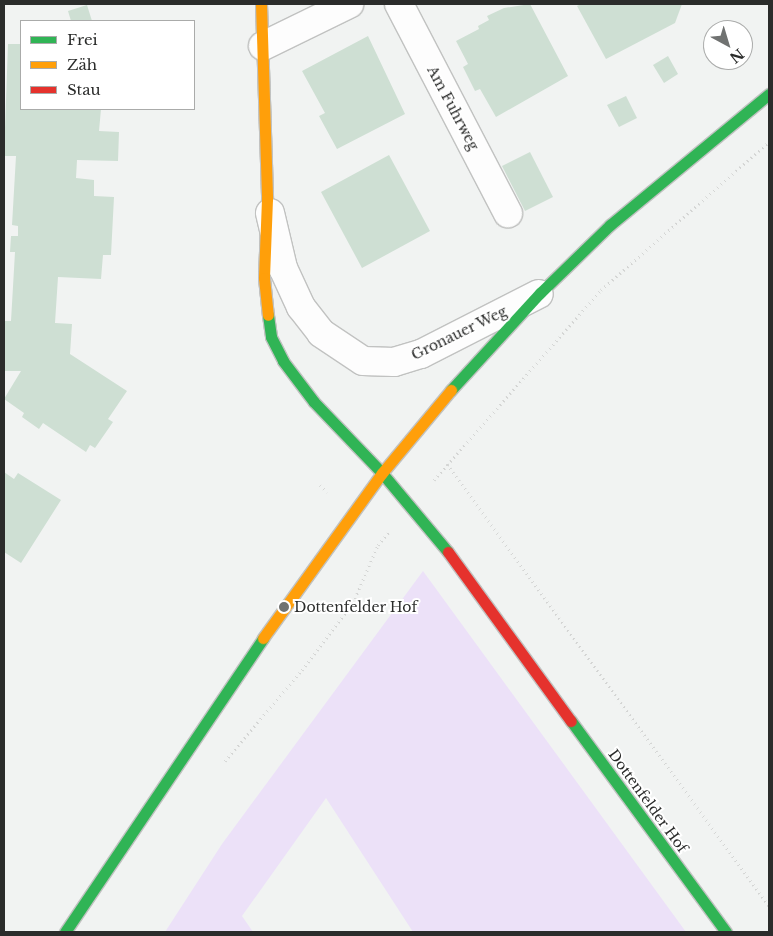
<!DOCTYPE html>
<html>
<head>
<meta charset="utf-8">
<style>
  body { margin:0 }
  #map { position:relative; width:773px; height:936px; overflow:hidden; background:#f1f3f2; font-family:"Libre Baskerville",serif }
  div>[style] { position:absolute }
  .green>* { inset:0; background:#ece1f8 }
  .building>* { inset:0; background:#cedfd3 }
  .path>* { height:3px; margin-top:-1.5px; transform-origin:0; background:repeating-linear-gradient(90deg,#d4d5d4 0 1px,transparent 0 5px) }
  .roads { filter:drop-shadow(1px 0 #c1c2c1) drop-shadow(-1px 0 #c1c2c1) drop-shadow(0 1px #c1c2c1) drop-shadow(0 -1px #c1c2c1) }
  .street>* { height:28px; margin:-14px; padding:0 14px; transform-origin:14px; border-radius:14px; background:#fdfdfd }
  .fast>* { height:11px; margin:-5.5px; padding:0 5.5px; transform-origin:5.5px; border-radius:5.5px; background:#30b455 }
  .slow>* { height:11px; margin:-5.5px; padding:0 5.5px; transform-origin:5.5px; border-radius:5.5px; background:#ff9f0a }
  .jam>* { height:11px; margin:-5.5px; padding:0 5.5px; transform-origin:5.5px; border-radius:5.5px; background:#e5322d }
  .dots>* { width:14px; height:14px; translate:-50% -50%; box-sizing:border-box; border:2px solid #fff; border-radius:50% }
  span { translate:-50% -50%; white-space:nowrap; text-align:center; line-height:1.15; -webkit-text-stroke:4px #fff; paint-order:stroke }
  .street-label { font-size:14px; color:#2b2c2b }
  .poi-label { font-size:14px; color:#2b2c2b }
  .left { translate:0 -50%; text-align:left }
  .frame { position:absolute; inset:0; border:5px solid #2b2c2b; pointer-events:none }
  .legend { position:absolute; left:20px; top:20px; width:175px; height:90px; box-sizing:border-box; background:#fff; border:1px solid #aaabaa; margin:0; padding:6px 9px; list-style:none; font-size:15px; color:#2b2c2b }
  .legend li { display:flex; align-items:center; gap:10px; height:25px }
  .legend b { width:25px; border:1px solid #aaabaa }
  .north { position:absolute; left:703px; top:20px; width:50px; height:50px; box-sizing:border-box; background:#fff; border:1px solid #aaabaa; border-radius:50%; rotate:141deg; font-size:14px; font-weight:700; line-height:20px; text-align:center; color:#2b2c2b }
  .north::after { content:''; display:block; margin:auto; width:18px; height:22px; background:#707271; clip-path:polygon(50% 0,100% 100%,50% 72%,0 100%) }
</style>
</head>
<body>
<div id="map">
  <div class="green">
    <div style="clip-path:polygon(423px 571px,686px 932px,413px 932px,326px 798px,242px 916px,253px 932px,165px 932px,222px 844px)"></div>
  </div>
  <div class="building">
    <div style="clip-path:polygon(530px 4px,568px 76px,496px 117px,480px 89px,475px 91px,463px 67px,468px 64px,456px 41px,479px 29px,478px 26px,489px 20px,487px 16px,504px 8px)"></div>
    <div style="clip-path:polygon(581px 4px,682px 4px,675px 23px,606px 59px,577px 6px)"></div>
    <div style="clip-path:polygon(87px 5px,92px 21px,71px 21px,68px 11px)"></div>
    <div style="clip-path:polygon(368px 36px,405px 114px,337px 149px,319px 116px,325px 113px,302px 71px)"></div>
    <div style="clip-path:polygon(8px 44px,21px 44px,21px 109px,101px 109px,99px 131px,119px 132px,118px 161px,77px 160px,76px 178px,94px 180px,94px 196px,114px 197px,111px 255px,103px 255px,101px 279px,58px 277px,55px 323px,72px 324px,70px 354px,127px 391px,108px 419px,113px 422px,95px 448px,90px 445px,86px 452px,43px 423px,39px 429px,22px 417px,24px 413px,4px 399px,21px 371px,4px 371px,4px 321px,11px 321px,15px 252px,10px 252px,11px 236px,18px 236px,18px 226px,12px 225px,16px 156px,4px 156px)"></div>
    <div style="clip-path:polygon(668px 56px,678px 74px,664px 83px,653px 65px)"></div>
    <div style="clip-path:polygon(626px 96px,637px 118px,619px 127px,607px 105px)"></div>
    <div style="clip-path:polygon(530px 152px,553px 197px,525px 211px,502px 166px)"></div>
    <div style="clip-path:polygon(389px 155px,430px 231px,362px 268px,321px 192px)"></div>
    <div style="clip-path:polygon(4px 472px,14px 479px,18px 473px,61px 500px,21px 563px,4px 552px)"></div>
  </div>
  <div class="path">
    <div style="left:447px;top:464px;width:547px;rotate:53.93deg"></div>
    <div style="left:434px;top:480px;width:253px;rotate:-48.7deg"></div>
    <div style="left:601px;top:290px;width:224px;rotate:-41.4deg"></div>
    <div style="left:320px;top:485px;width:10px;rotate:45deg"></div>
    <div style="left:225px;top:761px;width:119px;rotate:-49.8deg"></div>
    <div style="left:302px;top:670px;width:84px;rotate:-52.7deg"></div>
    <div style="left:353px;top:603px;width:63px;rotate:-66.7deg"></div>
    <div style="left:378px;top:545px;width:17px;rotate:-50deg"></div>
  </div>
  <div class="roads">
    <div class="street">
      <div style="left:399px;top:4px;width:236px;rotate:62.5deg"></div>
      <div style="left:263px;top:46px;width:96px;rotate:-26deg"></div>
      <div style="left:270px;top:213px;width:57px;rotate:76.7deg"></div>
      <div style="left:283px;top:268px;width:43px;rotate:65.2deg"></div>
      <div style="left:301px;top:307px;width:33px;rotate:52deg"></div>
      <div style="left:321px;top:333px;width:50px;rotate:33.7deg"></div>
      <div style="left:363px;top:361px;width:31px;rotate:2deg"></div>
      <div style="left:394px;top:362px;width:28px;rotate:-17deg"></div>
      <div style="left:421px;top:354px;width:132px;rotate:-27deg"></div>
    </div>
    <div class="fast">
      <div style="left:268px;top:315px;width:22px;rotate:82deg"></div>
      <div style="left:271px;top:337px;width:27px;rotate:63deg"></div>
      <div style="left:283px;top:361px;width:51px;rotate:52.9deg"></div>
      <div style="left:314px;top:402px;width:98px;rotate:46.2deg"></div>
      <div style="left:382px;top:473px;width:103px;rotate:50.1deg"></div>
      <div style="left:451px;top:390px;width:132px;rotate:-47.5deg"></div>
      <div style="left:540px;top:293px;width:98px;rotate:-44.2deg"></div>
      <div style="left:610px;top:225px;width:206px;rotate:-39.5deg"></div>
      <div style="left:571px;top:721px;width:262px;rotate:53.7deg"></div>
      <div style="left:65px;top:932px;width:354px;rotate:-56deg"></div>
    </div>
    <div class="slow">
      <div style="left:261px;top:4px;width:195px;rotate:88.2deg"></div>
      <div style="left:267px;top:199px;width:79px;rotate:92.2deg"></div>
      <div style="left:264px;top:278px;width:37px;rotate:84deg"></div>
      <div style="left:263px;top:638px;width:203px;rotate:-54.2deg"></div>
      <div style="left:382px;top:473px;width:108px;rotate:-50.3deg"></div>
    </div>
    <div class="jam">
      <div style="left:448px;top:552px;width:209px;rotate:54deg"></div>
    </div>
  </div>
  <div class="dots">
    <div style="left:284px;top:607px;background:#707271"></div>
  </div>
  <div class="street-label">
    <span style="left:453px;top:108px;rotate:62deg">Am Fuhrweg</span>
    <span style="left:459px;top:333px;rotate:-26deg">Gronauer Weg</span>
    <span style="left:648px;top:801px;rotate:54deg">Dottenfelder Hof</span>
  </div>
  <div class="poi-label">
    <span class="left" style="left:294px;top:607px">Dottenfelder Hof</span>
  </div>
  <div class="frame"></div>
  <ul class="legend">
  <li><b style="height:6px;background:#30b455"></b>Frei</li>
  <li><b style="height:6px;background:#ff9f0a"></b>Zäh</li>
  <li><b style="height:6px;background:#e5322d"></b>Stau</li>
  </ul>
  <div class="north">N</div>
</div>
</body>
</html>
